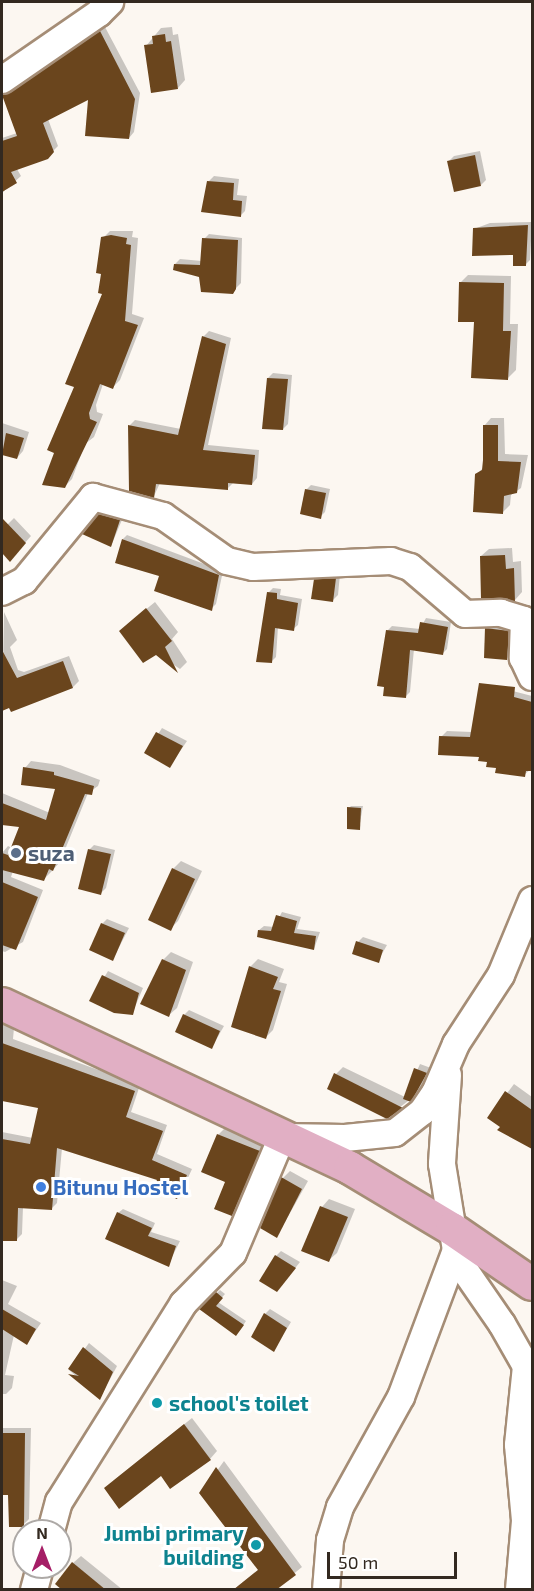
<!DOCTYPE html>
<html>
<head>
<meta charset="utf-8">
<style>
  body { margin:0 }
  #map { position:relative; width:534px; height:1591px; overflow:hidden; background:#fcf7f1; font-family:"Exo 2",sans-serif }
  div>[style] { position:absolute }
  .shadow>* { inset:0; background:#0003 }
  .building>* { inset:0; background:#6a451d }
  .roads { filter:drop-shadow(2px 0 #a58d76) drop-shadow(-2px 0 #a58d76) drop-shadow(0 2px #a58d76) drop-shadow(0 -2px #a58d76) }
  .minor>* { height:26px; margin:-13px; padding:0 13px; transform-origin:13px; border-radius:13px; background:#fff }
  .major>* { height:32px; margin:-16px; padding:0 16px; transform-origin:16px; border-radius:16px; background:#e1afc4 }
  .dots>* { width:16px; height:16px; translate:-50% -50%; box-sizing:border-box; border:3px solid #fff; border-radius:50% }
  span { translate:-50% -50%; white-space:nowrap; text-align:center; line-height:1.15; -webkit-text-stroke:6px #fff; paint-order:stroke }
  .service-label { font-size:21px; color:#4e5e75; font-weight:700 }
  .left { translate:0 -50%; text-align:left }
  .shop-label { font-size:21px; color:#366cbe; font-weight:700 }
  .culture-label { font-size:21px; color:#0d838f; font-weight:700 }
  .right { translate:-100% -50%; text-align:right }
  .frame { position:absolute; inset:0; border:3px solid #332920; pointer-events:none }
  .north { position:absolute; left:12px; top:1519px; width:60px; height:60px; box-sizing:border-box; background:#fff; border:2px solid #ada9a6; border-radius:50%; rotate:0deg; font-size:16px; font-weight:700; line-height:24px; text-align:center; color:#332920 }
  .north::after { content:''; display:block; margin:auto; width:21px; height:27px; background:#a51e66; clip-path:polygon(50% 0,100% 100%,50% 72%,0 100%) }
  .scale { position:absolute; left:327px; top:1552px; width:130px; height:27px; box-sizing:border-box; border:3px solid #332920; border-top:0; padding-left:8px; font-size:18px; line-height:21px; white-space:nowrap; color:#332920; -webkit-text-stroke:4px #fff; paint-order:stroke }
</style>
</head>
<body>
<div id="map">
  <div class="shadow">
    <div style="clip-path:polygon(105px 27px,140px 93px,134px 132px,129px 138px,90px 97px,48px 119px,58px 146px,47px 157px,17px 169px,21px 176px,2px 193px,2px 138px,17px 133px,2px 93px,17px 88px)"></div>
    <div style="clip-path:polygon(172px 27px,173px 35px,178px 34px,185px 80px,178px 88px,146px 46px,161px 28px)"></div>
    <div style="clip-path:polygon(480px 151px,486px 180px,481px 185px,449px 161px,454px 156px)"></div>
    <div style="clip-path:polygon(214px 176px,239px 179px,237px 195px,247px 196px,245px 211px,240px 216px,209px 181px)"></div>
    <div style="clip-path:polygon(532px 222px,530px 260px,526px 264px,474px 229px,490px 223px)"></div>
    <div style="clip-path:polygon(110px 231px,133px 231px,132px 237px,138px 238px,132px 314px,144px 318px,120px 380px,113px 387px,103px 384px,96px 405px,97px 412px,103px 414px,94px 437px,85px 444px,72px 479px,65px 486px,56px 452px,104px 293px,103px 238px)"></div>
    <div style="clip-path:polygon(209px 234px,242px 238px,241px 283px,232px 292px,175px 264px,180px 259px,202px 261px,204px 239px)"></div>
    <div style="clip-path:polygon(468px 275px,511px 276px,510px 324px,518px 324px,516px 370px,508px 378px,460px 283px)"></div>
    <div style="clip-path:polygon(209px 331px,231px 338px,208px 445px,259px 450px,257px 478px,252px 484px,233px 483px,227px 489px,160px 483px,154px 496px,130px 425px,135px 420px,181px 429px,203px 337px)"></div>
    <div style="clip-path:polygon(273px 373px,292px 375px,288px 424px,283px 429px,268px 378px)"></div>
    <div style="clip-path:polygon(491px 418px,504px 418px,505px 454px,528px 455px,521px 488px,511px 495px,510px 505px,503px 512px,477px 474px,483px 468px,484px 426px)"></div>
    <div style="clip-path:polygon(2px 423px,29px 432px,23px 451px,17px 458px,2px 453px)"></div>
    <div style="clip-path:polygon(311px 485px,330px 489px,325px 512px,320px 517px,306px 490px)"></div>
    <div style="clip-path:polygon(105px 510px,124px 515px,111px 546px,100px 515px)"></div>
    <div style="clip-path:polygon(14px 518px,31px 536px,10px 560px,2px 551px,2px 522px,7px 525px)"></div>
    <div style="clip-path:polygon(127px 535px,223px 571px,216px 604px,211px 609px,123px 539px)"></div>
    <div style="clip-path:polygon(512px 548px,513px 562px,521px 561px,522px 592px,515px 600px,481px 556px,489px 549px)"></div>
    <div style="clip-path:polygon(340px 574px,338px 595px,333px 600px,315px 580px,320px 575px)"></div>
    <div style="clip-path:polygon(273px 588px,281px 589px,280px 595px,302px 599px,298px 625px,293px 629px,278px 627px,276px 657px,272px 661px,268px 593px)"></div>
    <div style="clip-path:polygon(155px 602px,178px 632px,172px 639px,187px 662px,180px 669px,156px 653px,128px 624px)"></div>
    <div style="clip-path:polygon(4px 612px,17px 640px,10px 647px,18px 670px,24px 672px,69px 656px,79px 681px,73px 687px,2px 710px)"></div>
    <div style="clip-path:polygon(426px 618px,451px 622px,447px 649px,442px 654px,414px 649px,410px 692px,405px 697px,388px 630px,392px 626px,420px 629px)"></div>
    <div style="clip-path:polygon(491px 624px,513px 626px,511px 654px,506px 659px,487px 629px)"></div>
    <div style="clip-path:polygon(486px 684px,532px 696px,532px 768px,524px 775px,497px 767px,441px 737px,447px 731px,472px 732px,480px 690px)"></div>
    <div style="clip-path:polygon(162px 728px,187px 741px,170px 766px,146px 753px)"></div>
    <div style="clip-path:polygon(31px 761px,60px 765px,100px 780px,98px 786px,88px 793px,60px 862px,51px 872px,44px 879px,13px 871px,11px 877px,43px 890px,23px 942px,5px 952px,2px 951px,2px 853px,8px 846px,12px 848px,21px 826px,2px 824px,2px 793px,50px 813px,57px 788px,25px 768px)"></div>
    <div style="clip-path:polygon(351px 806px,363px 806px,359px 828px,349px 808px)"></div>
    <div style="clip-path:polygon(94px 845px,115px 850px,106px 888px,101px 893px,89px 850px)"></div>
    <div style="clip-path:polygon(181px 861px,202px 871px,178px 921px,170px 929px,150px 919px,173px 869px)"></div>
    <div style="clip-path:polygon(282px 912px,301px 917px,297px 929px,320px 932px,314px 949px,259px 930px,264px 926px,274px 927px)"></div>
    <div style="clip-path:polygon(107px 919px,129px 928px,113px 959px,102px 924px)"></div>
    <div style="clip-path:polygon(363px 937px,387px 945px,378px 961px,358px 942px)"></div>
    <div style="clip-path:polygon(171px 952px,193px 962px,177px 1008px,169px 1015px,163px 960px)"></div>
    <div style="clip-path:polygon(258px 959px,284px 969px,279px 982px,287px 984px,273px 1030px,266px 1037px,233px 1026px,250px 967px)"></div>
    <div style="clip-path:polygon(108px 971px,143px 988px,132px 1014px,91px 1000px)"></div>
    <div style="clip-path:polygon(189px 1010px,224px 1026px,212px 1047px,184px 1015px)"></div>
    <div style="clip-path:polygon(2px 1023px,14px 1028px,13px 1039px,140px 1085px,131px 1112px,167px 1125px,157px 1154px,192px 1169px,182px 1191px,176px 1197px,159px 1179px,62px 1148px,57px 1203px,51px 1209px,23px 1207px,22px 1234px,16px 1240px,2px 1240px,2px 1156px,19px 1158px,20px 1154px,2px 1149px,2px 1132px,33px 1138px,39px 1107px,2px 1099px)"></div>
    <div style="clip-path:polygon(420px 1064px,431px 1068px,416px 1095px,387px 1117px,336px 1074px,343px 1067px,405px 1097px)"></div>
    <div style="clip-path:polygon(514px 1084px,532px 1097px,532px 1148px,499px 1130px,502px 1126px,489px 1117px)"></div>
    <div style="clip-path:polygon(225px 1128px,266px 1144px,239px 1208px,232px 1215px,218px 1135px)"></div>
    <div style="clip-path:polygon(290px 1171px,308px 1181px,277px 1236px,283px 1178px)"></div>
    <div style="clip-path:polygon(329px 1199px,355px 1209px,337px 1253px,329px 1260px,303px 1250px,322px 1207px)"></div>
    <div style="clip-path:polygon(123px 1209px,155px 1223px,151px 1232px,180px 1241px,168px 1265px,118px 1213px)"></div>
    <div style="clip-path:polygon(281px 1251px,300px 1262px,282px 1285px,276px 1256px)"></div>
    <div style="clip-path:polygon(2px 1280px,17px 1286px,8px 1304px,41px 1323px,27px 1343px,14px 1335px,5px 1375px,14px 1376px,12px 1388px,6px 1394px,2px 1394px)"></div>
    <div style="clip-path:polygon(220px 1290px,225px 1294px,218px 1302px,246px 1321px,240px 1330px,201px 1309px)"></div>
    <div style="clip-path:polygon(270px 1309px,291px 1322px,274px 1350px,265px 1314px)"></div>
    <div style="clip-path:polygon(89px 1343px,117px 1366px,100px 1398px,69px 1370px)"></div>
    <div style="clip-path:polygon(192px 1418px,217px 1451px,210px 1459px,161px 1474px,113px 1481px)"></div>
    <div style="clip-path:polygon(3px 1428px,31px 1428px,29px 1519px,23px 1525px,9px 1494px,2px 1494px)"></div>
    <div style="clip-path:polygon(224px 1461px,302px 1567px,274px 1590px,233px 1590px,259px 1569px,201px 1493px)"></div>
    <div style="clip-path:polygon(81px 1556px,123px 1590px,64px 1590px,73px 1563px)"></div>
  </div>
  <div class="building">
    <div style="clip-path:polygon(100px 31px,135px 99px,129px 139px,85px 136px,88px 100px,43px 123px,54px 152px,48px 159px,11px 172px,17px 183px,2px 192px,2px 141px,17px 136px,2px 95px)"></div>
    <div style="clip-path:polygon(165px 34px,166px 42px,171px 41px,178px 89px,151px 93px,144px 45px,153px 44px,152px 36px)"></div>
    <div style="clip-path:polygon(475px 155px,481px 186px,454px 192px,447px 161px)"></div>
    <div style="clip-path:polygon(207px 181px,234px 183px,233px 200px,242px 201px,241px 217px,201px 212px)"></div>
    <div style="clip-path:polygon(528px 225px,526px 266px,513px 266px,513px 255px,472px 256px,473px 228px)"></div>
    <div style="clip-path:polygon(111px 235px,127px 238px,126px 244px,131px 245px,125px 321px,138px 325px,113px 389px,100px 384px,89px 413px,90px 419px,97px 422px,65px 488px,42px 485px,54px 453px,47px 450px,74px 387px,65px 384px,102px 294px,98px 293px,101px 274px,96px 273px,101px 237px)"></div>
    <div style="clip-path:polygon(202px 238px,238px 240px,236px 289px,233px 294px,201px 292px,199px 277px,173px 270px,174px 264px,200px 265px)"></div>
    <div style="clip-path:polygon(459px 282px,504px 283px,503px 331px,511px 331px,508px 380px,471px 378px,474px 322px,458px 322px)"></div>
    <div style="clip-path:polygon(202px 336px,226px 344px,203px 450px,255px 455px,252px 485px,228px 483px,228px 490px,156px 484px,154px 498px,129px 491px,128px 425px,178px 435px)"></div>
    <div style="clip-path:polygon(267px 378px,288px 379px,283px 430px,262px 429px)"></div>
    <div style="clip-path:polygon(483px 425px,498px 425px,498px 461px,521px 462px,517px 493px,504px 496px,503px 514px,473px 512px,475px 474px,482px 470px,483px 460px)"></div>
    <div style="clip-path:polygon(6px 433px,24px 438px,17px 459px,2px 455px)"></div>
    <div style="clip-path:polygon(305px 489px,326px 493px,321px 519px,300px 514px)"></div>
    <div style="clip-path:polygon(98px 514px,120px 520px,111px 547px,82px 534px)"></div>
    <div style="clip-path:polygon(2px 518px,26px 543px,10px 562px,2px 553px)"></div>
    <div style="clip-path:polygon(122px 539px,219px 575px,212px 611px,154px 591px,159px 576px,115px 563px)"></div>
    <div style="clip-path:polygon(505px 555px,506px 569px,514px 568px,515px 602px,481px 599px,480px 556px)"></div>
    <div style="clip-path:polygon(336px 578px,333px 602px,311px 599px,314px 579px)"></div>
    <div style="clip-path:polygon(267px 592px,277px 593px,277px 599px,298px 603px,294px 631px,275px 628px,272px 663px,256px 662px)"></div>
    <div style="clip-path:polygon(146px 608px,172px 641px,165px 647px,178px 673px,156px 655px,143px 663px,119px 631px)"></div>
    <div style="clip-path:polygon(420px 622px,448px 627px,443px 655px,410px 650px,406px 698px,383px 696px,384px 687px,377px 686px,386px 630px,418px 633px)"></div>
    <div style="clip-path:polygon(485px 628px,509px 631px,507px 660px,484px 658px)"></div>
    <div style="clip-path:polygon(2px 650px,17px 678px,63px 661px,73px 688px,11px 712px,9px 708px,2px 711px)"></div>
    <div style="clip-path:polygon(479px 683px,515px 687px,514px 697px,532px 702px,532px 762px,531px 771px,526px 771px,525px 777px,495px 773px,496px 768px,486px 767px,487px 762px,478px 761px,479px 757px,438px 755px,439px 736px,470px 737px)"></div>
    <div style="clip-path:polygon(156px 732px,183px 746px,170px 768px,144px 753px)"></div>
    <div style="clip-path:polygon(23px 767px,54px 772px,54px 775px,94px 786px,92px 795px,85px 794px,53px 871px,49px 869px,44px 881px,2px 870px,2px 853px,8px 855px,19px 827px,2px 825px,2px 803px,46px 820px,55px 789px,21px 785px)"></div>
    <div style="clip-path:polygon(347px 807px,361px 808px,360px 830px,347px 829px)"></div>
    <div style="clip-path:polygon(88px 849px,111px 854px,101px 895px,78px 889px)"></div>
    <div style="clip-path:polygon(172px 868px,195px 879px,171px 931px,148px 920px)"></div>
    <div style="clip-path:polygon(2px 882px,38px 897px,16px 950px,2px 945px)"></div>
    <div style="clip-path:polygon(276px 915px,297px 921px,294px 933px,316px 936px,314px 950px,257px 937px,258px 930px,271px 931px)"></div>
    <div style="clip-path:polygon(101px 923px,125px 933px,113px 961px,89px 950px)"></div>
    <div style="clip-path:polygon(356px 941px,383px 950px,379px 963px,352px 954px)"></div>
    <div style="clip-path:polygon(162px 959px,186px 970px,169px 1017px,140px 1004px)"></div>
    <div style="clip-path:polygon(249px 966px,278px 977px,273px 989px,281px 991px,266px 1039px,231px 1027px)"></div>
    <div style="clip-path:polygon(102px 975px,139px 993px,133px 1015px,114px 1013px,89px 1001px)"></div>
    <div style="clip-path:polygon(183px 1014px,220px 1031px,212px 1049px,175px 1032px)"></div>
    <div style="clip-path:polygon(2px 1043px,135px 1091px,126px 1117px,163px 1131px,152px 1160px,187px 1175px,177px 1199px,153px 1188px,157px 1180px,57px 1148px,52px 1210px,18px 1208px,17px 1241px,2px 1241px,2px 1139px,30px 1144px,38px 1108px,2px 1101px)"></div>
    <div style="clip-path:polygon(414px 1068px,427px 1073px,411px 1102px,403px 1099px)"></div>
    <div style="clip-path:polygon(334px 1073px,403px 1108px,387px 1119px,327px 1089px)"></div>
    <div style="clip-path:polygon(505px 1091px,532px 1110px,532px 1149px,497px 1130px,500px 1127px,487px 1118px)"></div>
    <div style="clip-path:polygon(217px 1134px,260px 1151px,232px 1216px,214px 1209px,225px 1182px,201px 1172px)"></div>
    <div style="clip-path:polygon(281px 1177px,302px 1189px,277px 1238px,260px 1228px)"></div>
    <div style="clip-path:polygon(320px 1206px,348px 1217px,329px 1262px,301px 1251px)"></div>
    <div style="clip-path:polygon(117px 1212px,152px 1228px,148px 1236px,176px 1246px,169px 1267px,105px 1239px)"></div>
    <div style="clip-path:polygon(275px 1255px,296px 1268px,277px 1292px,259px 1281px)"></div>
    <div style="clip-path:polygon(216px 1292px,223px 1298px,216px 1306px,244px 1325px,236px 1336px,199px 1309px)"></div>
    <div style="clip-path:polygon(2px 1309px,36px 1329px,27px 1345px,2px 1329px)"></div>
    <div style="clip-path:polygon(264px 1313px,287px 1328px,274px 1352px,251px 1337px)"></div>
    <div style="clip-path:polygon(83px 1347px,113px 1372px,100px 1400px,68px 1374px,79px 1376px,68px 1369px)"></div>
    <div style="clip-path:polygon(184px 1424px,211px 1460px,170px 1489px,161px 1476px,119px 1509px,104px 1488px)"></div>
    <div style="clip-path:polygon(2px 1433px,25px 1433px,24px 1527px,9px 1527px,8px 1495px,2px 1495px)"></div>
    <div style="clip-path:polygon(216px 1467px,296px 1575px,276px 1590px,233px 1590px,258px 1570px,199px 1493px)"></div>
    <div style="clip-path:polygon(72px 1562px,106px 1590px,62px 1590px,55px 1584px)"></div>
  </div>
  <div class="roads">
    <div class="minor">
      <div style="left:2px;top:80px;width:118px;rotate:-34.6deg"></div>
      <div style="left:99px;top:13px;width:16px;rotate:-45deg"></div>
      <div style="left:2px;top:592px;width:25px;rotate:-27deg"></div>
      <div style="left:24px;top:581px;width:109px;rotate:-50.6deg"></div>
      <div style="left:93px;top:497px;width:73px;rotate:15.2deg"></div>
      <div style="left:163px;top:516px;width:78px;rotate:35.1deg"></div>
      <div style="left:227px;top:561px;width:27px;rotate:13deg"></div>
      <div style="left:253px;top:567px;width:138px;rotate:-2.5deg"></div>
      <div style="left:391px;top:561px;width:20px;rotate:18deg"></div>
      <div style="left:410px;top:567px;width:72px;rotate:40.5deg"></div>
      <div style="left:465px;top:614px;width:36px;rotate:-2deg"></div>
      <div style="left:501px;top:613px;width:24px;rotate:17deg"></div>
      <div style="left:524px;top:620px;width:38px;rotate:92deg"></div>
      <div style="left:523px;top:658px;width:21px;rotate:65deg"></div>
      <div style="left:448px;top:1075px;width:89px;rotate:93.9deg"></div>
      <div style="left:442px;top:1164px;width:87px;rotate:80.8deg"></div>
      <div style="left:456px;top:1250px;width:24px;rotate:66deg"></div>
      <div style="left:466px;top:1272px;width:63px;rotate:55.3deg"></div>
      <div style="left:502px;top:1324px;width:48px;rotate:60.3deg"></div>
      <div style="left:526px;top:1366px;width:79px;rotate:95.8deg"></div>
      <div style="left:518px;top:1445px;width:76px;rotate:84.7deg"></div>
      <div style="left:525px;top:1521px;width:69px;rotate:95deg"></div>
      <div style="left:51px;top:1531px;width:30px;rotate:-75deg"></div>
      <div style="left:59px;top:1502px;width:234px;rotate:-57.9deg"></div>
      <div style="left:183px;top:1304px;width:71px;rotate:-45.6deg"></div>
      <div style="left:233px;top:1253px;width:126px;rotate:-67.1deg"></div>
      <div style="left:282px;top:1137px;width:63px;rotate:0.9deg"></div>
      <div style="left:345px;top:1138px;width:50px;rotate:-5.7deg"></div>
      <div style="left:395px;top:1133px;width:34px;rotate:-38deg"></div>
      <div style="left:422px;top:1112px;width:23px;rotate:-56deg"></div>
      <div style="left:435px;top:1093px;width:53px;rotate:-66.8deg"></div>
      <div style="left:456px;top:1044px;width:82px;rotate:-56.9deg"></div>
      <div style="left:501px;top:975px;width:81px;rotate:-67.5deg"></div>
      <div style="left:34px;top:1590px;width:24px;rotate:-75deg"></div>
      <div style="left:326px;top:1590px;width:50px;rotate:-85.4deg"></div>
      <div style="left:330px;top:1540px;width:34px;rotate:-73deg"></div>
      <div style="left:340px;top:1507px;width:126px;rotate:-61deg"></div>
      <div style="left:401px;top:1397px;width:157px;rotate:-69.5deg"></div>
    </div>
    <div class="major">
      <div style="left:2px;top:1004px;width:385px;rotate:25.2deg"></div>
      <div style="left:350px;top:1168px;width:119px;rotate:30.9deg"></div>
      <div style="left:452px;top:1229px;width:97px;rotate:34.5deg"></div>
    </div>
  </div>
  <div class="dots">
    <div style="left:16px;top:853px;background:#5c6f8a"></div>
    <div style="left:41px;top:1187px;background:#3f7fe0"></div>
    <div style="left:157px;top:1403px;background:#0f9aa8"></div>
    <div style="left:256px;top:1545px;background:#0f9aa8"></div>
  </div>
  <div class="service-label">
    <span class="left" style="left:28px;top:853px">suza</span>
  </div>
  <div class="shop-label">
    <span class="left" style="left:53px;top:1187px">Bitunu Hostel</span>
  </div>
  <div class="culture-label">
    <span class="left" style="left:169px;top:1403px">school's toilet</span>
    <span class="right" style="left:244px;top:1545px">Jumbi primary<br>building</span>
  </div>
  <div class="frame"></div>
  <div class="north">N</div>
  <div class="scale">50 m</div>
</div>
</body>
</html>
